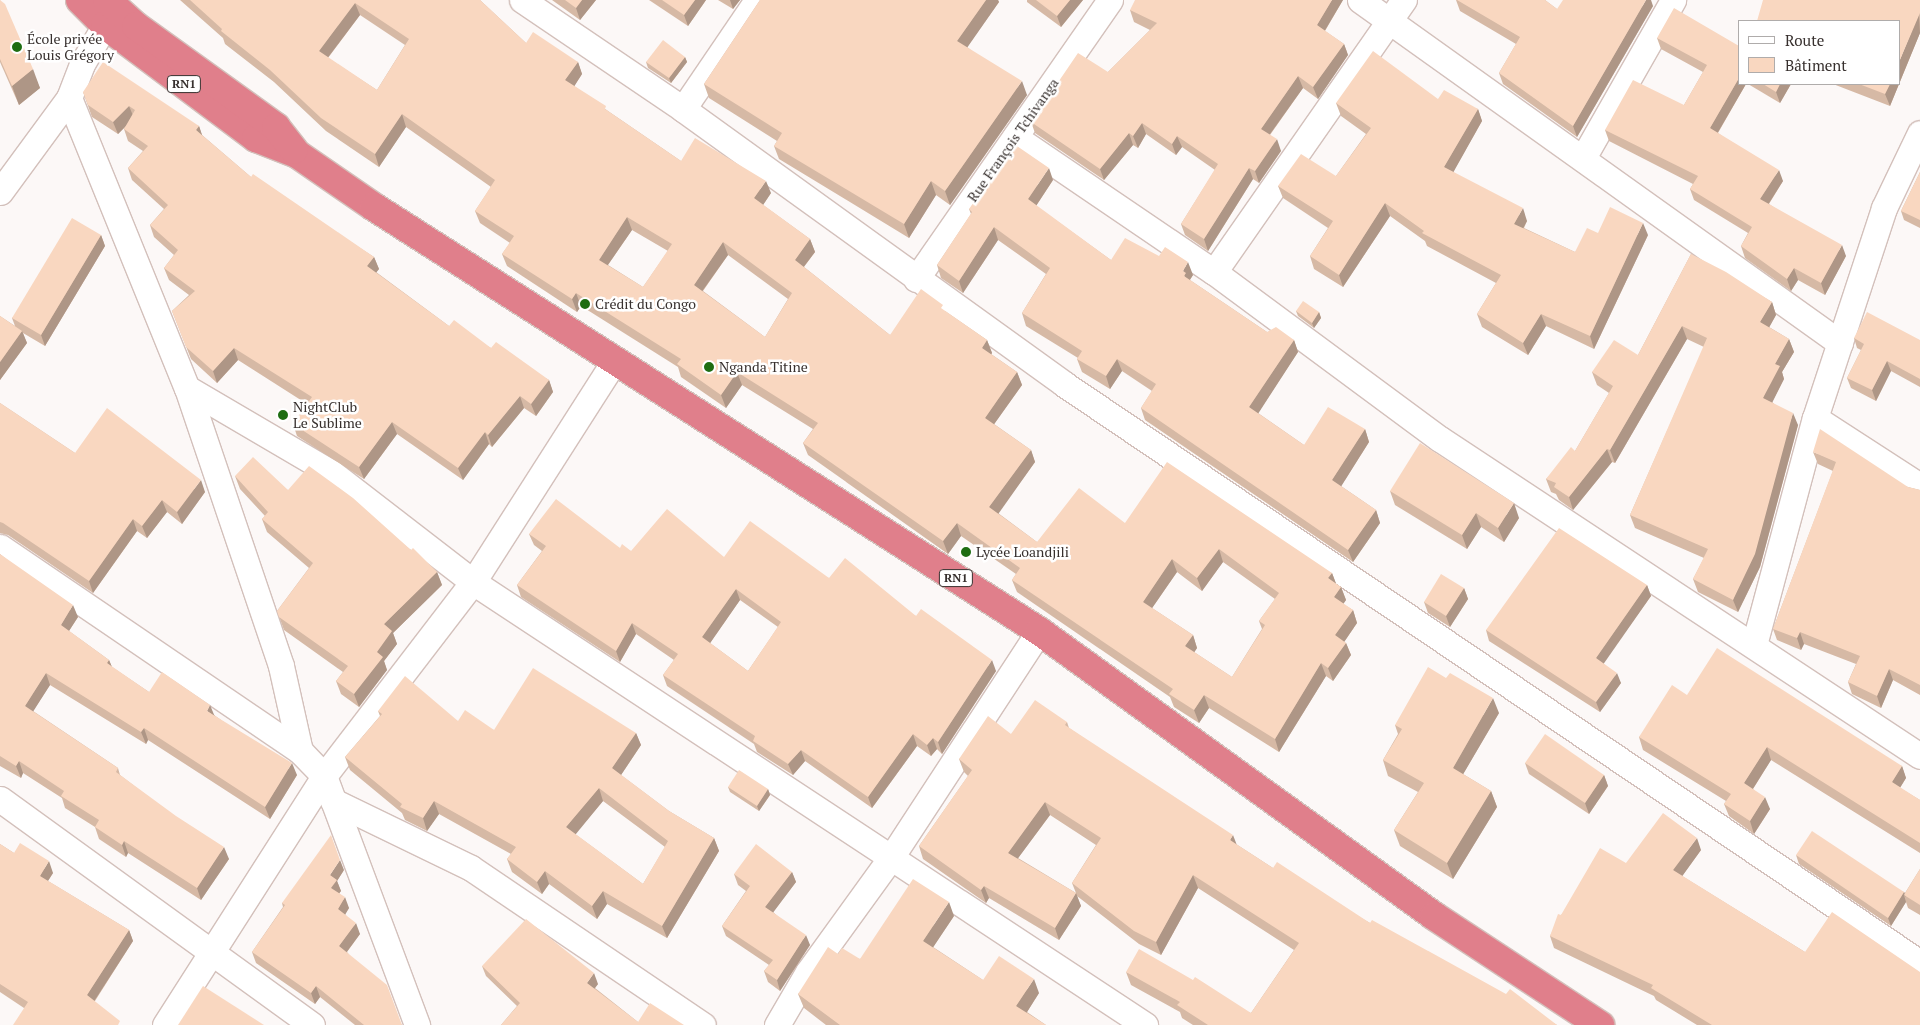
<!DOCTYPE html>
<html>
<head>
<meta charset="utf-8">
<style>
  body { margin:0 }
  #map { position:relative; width:1920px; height:1025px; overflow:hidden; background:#fcf8f7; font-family:"PT Serif",serif }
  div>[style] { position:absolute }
  .roads { filter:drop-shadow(1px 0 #d3c0bb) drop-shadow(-1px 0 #d3c0bb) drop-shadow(0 1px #d3c0bb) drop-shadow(0 -1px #d3c0bb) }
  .minor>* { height:25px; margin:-12.5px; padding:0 12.5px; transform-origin:12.5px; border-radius:12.5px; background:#fff }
  .trunk>* { height:28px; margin:-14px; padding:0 14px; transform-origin:14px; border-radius:14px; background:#e07f8b }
  .wall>* { inset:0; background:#d6b9a5 }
  .shaded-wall>* { inset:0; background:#ae9686 }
  .building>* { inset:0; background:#f9d7c0 }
  .dots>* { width:14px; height:14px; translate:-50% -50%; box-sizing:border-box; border:2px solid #fff; border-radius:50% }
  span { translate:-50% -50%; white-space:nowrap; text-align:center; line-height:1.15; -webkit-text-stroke:5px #fff; paint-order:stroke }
  .shield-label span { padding:1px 4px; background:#fff; border:1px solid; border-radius:4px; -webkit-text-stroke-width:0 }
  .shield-label { font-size:12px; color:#37302e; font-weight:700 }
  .poi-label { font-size:14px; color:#37302e }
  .left { translate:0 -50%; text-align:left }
  .street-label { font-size:14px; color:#37302e }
  .legend { position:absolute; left:1738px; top:20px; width:162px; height:65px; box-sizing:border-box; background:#fff; border:1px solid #afacab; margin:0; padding:6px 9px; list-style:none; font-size:15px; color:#37302e }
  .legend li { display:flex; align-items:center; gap:10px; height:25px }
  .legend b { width:25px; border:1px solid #afacab }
</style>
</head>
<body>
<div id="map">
  <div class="roads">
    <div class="minor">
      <div style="left:522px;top:0;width:194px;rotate:34.1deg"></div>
      <div style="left:683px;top:109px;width:470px;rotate:35.8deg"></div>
      <div style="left:1064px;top:384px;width:1033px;rotate:34.07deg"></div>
      <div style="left:1360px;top:0;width:590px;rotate:35.55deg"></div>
      <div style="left:69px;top:98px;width:313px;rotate:67.9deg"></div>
      <div style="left:187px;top:388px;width:293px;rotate:71.3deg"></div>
      <div style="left:281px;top:666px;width:87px;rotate:77.4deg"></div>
      <div style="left:683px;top:109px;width:132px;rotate:-55.8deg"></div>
      <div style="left:1015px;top:137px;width:240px;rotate:34.2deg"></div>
      <div style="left:1214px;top:272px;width:281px;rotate:36.5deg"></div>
      <div style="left:1440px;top:439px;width:575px;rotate:33.44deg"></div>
      <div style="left:1583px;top:158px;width:182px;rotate:-60.3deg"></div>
      <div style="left:0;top:192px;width:117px;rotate:-53.7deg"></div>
      <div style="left:69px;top:98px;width:36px;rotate:-69deg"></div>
      <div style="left:82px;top:64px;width:45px;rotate:-59.5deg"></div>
      <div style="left:1214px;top:272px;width:332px;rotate:-55.1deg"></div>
      <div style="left:916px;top:279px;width:340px;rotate:-55.2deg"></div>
      <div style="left:187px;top:388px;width:168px;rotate:30.4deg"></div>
      <div style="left:332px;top:473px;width:178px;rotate:37.7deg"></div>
      <div style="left:473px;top:582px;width:805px;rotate:33.39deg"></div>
      <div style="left:1815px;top:418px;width:125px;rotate:32.9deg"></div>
      <div style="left:0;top:547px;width:363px;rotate:34.2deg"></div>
      <div style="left:300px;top:751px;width:35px;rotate:46deg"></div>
      <div style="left:324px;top:776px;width:266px;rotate:69.5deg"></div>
      <div style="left:1754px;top:645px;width:235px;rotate:-75deg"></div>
      <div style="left:1815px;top:418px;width:221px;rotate:-71.8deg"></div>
      <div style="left:1884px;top:208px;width:83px;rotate:-64.4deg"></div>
      <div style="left:0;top:799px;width:385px;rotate:35.9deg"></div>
      <div style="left:333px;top:801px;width:153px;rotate:25.9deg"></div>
      <div style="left:471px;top:868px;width:280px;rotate:34.1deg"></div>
      <div style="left:165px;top:1025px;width:295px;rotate:-57.4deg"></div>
      <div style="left:324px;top:776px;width:245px;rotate:-52.5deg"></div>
      <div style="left:473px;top:582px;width:264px;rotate:-57.4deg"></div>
      <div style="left:777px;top:1025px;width:61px;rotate:-59.7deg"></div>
      <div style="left:808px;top:972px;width:143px;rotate:-54.1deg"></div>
      <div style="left:892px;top:856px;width:269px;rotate:-56.8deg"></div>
    </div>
    <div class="trunk">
      <div style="left:80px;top:0;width:35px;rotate:45deg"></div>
      <div style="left:105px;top:25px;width:189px;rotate:36.8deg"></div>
      <div style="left:256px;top:138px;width:44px;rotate:21.3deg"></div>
      <div style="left:297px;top:154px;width:93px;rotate:34.5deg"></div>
      <div style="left:374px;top:207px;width:789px;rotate:32.52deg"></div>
      <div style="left:1039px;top:631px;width:487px;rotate:35.8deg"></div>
      <div style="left:1434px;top:916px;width:199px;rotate:33.3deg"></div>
      <div style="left:107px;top:0;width:39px;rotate:42deg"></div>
      <div style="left:136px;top:26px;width:173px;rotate:35.8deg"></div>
      <div style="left:276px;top:127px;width:29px;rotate:52deg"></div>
    </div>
  </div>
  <div class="wall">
    <div style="clip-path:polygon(0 0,40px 88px,19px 105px,0 62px)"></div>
    <div style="clip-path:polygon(evenodd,180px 0,480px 0,526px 43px,578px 62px,582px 74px,574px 86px,608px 111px,681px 161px,771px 193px,763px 205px,810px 239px,815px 252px,804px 267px,890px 335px,945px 311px,987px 340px,992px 353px,991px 354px,1017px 372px,1022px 385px,994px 424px,1031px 450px,1035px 462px,998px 513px,1037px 542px,1125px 523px,1332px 573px,1336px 584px,1341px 587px,1346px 600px,1343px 604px,1353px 610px,1357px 623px,1344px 642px,1346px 643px,1351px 655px,1333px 681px,1326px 676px,1279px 752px,1209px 708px,1199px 723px,1174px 707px,1170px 697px,1017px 592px,1012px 580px,1016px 574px,961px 536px,948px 554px,808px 455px,803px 443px,813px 429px,742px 385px,726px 408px,681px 377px,678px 367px,581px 306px,577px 312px,507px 266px,502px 254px,510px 243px,480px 223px,475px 211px,491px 187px,406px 127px,379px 167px,326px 131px,274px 82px,225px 44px,223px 38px,180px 0,360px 15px,405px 45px,377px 90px,328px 58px,360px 15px,180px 0,632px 230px,668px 251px,643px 287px,608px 265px,632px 230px,180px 0,728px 255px,788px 299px,765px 337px,703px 291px,728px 255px,180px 0,1223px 562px,1275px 599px,1259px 621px,1262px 629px,1232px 677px,1194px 652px,1197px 648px,1193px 635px,1152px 608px,1177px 572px,1202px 591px,1223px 562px)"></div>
    <div style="clip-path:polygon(552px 0,596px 0,580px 20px)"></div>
    <div style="clip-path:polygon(649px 0,706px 0,688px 26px)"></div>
    <div style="clip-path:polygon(718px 0,740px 0,733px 9px)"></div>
    <div style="clip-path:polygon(760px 0,998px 0,999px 2px,967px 47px,1027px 95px,950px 205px,936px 195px,909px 238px,779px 159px,774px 146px,777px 141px,709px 98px,704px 84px)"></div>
    <div style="clip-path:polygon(1027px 0,1083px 0,1061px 27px,1027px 2px)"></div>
    <div style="clip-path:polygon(1343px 0,1325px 31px,1344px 44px,1348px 55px,1318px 99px,1303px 88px,1270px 135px,1281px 151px,1259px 183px,1253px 179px,1208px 251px,1185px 235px,1181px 224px,1215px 170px,1182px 147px,1176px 155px,1146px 134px,1138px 148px,1133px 145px,1104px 180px,1035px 133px,1031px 122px,1108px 72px,1150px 30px,1134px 22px,1130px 10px)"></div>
    <div style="clip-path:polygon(1456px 0,1545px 0,1557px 9px,1653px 6px,1577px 137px,1503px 84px,1499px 73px,1516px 44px,1460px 11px)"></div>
    <div style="clip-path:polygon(1920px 0,1920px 33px,1890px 106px,1833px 84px,1899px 84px)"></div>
    <div style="clip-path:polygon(1657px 38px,1739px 46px,1739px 84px,1746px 84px,1718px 133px,1783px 181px,1769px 204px,1846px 256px,1825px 295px,1798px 280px,1791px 291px,1745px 258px,1741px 246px,1748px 233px,1694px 200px,1690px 189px,1693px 184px,1609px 141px,1605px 130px,1684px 105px,1703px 72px,1661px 49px)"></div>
    <div style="clip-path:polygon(685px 57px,687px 62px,671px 83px,648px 68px,646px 62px)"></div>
    <div style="clip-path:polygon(1748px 84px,1791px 84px,1780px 103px)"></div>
    <div style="clip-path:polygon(83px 92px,199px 126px,202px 135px,251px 177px,374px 257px,379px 269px,376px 272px,449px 326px,491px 348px,549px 380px,553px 392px,536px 416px,524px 408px,492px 447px,489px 444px,463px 480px,397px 434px,364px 479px,297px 436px,293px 424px,307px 404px,238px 360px,217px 383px,191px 359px,172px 311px,189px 295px,169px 280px,164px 268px,174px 255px,154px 237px,150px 225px,164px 209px,132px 180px,128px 168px,143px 151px,128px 141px,124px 129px,127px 125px,118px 134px,92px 117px)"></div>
    <div style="clip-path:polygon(1438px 99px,1478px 109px,1482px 121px,1453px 172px,1527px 221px,1524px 228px,1575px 252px,1598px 233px,1648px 235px,1594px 349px,1546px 326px,1528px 355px,1482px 327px,1477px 314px,1496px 283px,1427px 246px,1425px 241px,1390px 216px,1343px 287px,1314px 269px,1310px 256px,1328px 228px,1283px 198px,1278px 186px,1336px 176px,1366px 134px,1341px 116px,1336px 103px)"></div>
    <div style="clip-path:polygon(1920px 172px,1920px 228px,1904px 220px,1901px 211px)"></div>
    <div style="clip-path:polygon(1053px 180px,1036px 206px,1111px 260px,1193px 275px,1190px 280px,1267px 332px,1294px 340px,1298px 352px,1258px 413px,1304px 445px,1365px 429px,1369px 442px,1341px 486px,1376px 510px,1380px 523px,1353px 562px,1145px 420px,1141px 408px,1152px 391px,1122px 371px,1110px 389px,1082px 372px,1077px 359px,1078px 358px,1026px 326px,1022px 313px,1046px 274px,998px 240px,963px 293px,941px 278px,937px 265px,971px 214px,969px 209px)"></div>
    <div style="clip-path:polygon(101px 235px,105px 246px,45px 346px,23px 333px,27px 343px,0 380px,0 316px,15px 326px,12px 318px)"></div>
    <div style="clip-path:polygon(1691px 254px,1772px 302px,1776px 315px,1769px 327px,1789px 339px,1794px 352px,1782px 372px,1784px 379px,1772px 402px,1798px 425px,1760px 567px,1738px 612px,1698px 592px,1693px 579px,1704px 558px,1635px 528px,1630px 515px,1704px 347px,1687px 339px,1615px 463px,1612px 462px,1573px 510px,1559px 500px,1556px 494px,1551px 492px,1546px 479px,1575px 451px,1609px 393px,1597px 385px,1592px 372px,1638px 355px)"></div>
    <div style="clip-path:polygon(1296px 311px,1319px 312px,1321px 318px,1314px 328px,1298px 316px)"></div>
    <div style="clip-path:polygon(1854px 338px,1920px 340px,1920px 387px,1891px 371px,1876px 401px,1851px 388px,1847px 378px,1861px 350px,1857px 348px)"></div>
    <div style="clip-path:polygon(0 403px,75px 453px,205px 492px,182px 524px,167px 512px,147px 538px,137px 531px,93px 593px,8px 535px,0 533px)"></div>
    <div style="clip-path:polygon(1813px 452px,1908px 487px,1920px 490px,1920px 695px,1893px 680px,1881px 708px,1852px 694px,1848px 682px,1856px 664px,1804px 644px,1801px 650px,1777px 640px,1773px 629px,1833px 471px,1818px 464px)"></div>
    <div style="clip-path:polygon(235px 476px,288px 490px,411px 550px,437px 572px,442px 585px,393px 633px,397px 644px,384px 661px,387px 670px,359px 707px,341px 694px,336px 681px,343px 672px,284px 630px,277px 611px,309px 568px,267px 532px,262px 519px,265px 516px,240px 489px)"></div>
    <div style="clip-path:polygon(1390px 491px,1519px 518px,1504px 542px,1481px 527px,1467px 549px,1395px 505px)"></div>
    <div style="clip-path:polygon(evenodd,529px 534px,620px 548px,631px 551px,724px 557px,829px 578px,916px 616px,996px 671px,942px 754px,937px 749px,931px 756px,917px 746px,872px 808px,805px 761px,793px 775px,757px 752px,754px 744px,667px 686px,663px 675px,674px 660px,636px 634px,620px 662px,521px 597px,517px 585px,542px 551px,534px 545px,529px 534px,740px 600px,778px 627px,748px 671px,710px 643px,740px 600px)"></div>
    <div style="clip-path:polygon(0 554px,78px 617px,69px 631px,109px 660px,112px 667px,149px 692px,214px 715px,297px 775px,270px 819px,148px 740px,146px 744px,50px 685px,33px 711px,118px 768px,120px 775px,229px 859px,201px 900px,128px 853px,126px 857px,99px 839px,95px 827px,65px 808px,62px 798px,23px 773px,21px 778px,0 766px)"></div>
    <div style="clip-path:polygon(1647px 585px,1651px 596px,1603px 663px,1621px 683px,1600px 712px,1489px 641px,1486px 630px)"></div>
    <div style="clip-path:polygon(1464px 588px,1468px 599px,1450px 627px,1428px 613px,1424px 602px)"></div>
    <div style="clip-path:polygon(1687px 695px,1902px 766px,1906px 778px,1900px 788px,1920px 800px,1920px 853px,1771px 760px,1753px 789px,1770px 809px,1754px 834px,1729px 816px,1724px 804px,1726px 801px,1643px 750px,1639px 737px)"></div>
    <div style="clip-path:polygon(evenodd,378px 711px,458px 721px,494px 730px,636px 733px,641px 745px,621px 775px,669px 811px,714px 838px,719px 851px,667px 938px,607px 904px,597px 919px,549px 884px,542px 894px,512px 872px,507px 859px,511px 854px,439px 814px,427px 831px,405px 820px,402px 813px,350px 770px,345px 757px,380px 716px,378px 711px,603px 801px,665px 847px,643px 884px,575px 834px,603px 801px)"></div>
    <div style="clip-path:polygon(1499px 713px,1463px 774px,1491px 791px,1497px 807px,1453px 879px,1400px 846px,1394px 830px,1418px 792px,1388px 776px,1383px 760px,1398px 734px,1395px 725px)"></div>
    <div style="clip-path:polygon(evenodd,1067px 722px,1069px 728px,1236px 844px,1273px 868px,1370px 923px,1557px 1025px,1193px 1025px,1182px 1018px,1180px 1012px,1131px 985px,1126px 972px,1251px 1013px,1294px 950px,1198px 888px,1161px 955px,1139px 944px,1077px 896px,1081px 906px,1059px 940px,989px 898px,986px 903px,923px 859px,919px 846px,968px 776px,964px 772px,959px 759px,1011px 734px,1067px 722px,1050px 815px,1096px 845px,1072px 883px,1076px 893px,1018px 858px,1050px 815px)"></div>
    <div style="clip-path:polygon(1525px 763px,1604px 775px,1608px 786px,1589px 814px,1529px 774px)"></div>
    <div style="clip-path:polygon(728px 787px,768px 789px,770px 795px,759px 811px,730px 792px)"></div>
    <div style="clip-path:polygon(0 844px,14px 853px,53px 873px,48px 881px,129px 930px,133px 941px,95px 1001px,24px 1008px,0 992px)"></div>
    <div style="clip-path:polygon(1701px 850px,1682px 876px,1805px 952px,1920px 1025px,1697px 1025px,1656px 1000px,1654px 996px,1554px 948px,1550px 936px,1561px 915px,1626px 863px)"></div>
    <div style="clip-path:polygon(1796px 855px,1904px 892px,1905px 893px,1920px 869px,1920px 915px,1908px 908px,1906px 902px,1891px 926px,1799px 864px)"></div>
    <div style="clip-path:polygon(344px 870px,337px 881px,341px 891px,339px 893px,349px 908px,345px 914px,360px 934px,347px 952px,402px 1025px,355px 1025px,320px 997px,315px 1004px,256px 963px,252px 952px,283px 907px,282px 903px)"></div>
    <div style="clip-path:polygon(792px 872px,796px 882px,773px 912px,810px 945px,780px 991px,768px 982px,764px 971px,769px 965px,726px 936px,722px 926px,746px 891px,738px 885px,734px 874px)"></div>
    <div style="clip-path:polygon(954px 916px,933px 947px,983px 980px,1039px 993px,1027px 1012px,1046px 1025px,826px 1025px,804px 1008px,798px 994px,838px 954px,860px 959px)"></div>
    <div style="clip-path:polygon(482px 966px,598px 984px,595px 988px,638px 1022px,684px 1025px,501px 1025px,517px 1006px,486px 976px)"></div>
  </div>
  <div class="shaded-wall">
    <div style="clip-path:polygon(582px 0,596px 0,580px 20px,576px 8px)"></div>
    <div style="clip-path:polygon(695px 0,706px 0,688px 26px,684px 15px)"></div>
    <div style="clip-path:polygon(730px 0,740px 0,733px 9px)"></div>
    <div style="clip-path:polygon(986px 0,998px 0,999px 2px,962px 55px,957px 41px)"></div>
    <div style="clip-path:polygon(1070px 0,1083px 0,1061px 27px,1057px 16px)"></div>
    <div style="clip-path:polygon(1332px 0,1343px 0,1321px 37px,1317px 25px)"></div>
    <div style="clip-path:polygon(1646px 0,1651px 0,1653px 6px,1577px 137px,1573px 126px)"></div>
    <div style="clip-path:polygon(355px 3px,360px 15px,323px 64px,319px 51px)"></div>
    <div style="clip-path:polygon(1919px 13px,1920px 33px,1890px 106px,1885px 94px,1890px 84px,1899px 84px,1899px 62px)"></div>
    <div style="clip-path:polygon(1344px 44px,1348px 55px,1318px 99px,1313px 87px)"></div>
    <div style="clip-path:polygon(685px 57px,687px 62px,671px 83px,669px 78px)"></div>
    <div style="clip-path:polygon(578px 62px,582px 74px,570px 93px,565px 80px)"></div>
    <div style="clip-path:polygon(33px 69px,40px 88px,19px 105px,12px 86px)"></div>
    <div style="clip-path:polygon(1298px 76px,1303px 88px,1265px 141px,1261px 129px)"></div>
    <div style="clip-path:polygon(1739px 78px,1739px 84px,1746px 84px,1714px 139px,1710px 128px)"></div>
    <div style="clip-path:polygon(1022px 81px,1027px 95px,950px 205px,945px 191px)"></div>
    <div style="clip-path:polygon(1780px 84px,1791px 84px,1780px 103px,1776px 92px)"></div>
    <div style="clip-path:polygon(129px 106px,134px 118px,118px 134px,113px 122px)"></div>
    <div style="clip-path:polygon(1478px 109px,1482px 121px,1449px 180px,1444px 167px)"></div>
    <div style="clip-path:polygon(402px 114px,406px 127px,379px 167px,375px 154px)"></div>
    <div style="clip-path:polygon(1142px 123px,1146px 134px,1138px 148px,1133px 136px)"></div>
    <div style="clip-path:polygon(199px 126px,203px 138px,196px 130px)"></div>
    <div style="clip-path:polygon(1129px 133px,1133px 145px,1104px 180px,1100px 169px)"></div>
    <div style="clip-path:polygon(1177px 136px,1182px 147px,1176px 155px,1172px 144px)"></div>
    <div style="clip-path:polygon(1277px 139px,1281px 151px,1259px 183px,1255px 171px)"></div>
    <div style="clip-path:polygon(1049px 168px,1053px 180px,1032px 212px,1028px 199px)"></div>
    <div style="clip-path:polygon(1249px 168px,1253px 179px,1208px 251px,1204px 239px)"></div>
    <div style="clip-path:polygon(1779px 170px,1783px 181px,1764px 211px,1760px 199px)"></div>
    <div style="clip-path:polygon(766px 181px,771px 193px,759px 211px,754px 198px)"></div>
    <div style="clip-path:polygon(931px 181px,936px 195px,909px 238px,904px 224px)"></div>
    <div style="clip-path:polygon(1385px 203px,1390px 216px,1343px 287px,1339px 275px)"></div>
    <div style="clip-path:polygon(1523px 208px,1527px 221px,1519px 236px,1514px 224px)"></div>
    <div style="clip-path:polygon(627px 217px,632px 230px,603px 272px,599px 260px)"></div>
    <div style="clip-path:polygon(1643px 223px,1648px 235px,1594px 349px,1590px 336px)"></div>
    <div style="clip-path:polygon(994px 227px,998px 240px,963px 293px,959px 281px)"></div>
    <div style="clip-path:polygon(101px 235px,105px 246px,45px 346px,41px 335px)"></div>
    <div style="clip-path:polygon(810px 239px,815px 252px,799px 273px,795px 260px)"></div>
    <div style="clip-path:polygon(723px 242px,728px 255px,698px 297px,694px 285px)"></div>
    <div style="clip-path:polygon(1842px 245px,1846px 256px,1825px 295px,1821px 283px)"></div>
    <div style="clip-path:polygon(374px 257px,379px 269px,372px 278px,367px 266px)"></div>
    <div style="clip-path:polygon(1188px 262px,1193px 275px,1189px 281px,1189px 288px,1183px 271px)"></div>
    <div style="clip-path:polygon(1794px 268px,1798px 280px,1791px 291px,1787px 279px)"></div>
    <div style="clip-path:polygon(576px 293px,581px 306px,577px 312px,572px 299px)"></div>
    <div style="clip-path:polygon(1772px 302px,1776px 315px,1765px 335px,1760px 322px)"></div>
    <div style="clip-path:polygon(1319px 312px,1321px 318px,1314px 328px,1312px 323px)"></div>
    <div style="clip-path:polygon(1541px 314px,1546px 326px,1528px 355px,1523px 343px)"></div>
    <div style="clip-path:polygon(1682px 326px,1687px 339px,1615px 463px,1610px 450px)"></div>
    <div style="clip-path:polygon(22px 331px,27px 343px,0 380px,0 362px)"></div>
    <div style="clip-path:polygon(1789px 339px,1794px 352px,1782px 372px,1784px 379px,1768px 411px,1763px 398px,1775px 364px)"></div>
    <div style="clip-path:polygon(987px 340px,992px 353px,987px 361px,982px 348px)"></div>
    <div style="clip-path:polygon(1294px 340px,1298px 352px,1254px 420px,1249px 407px)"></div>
    <div style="clip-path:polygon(234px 348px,238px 360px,217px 383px,213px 371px)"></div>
    <div style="clip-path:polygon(1117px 359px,1122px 371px,1110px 389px,1106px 376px)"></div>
    <div style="clip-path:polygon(1887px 361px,1891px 371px,1876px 401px,1872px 390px)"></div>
    <div style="clip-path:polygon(737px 372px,742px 385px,726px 408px,721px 395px)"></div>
    <div style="clip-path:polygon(1017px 372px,1022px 385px,990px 430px,985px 418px)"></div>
    <div style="clip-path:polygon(549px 380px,553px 392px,536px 416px,531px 404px)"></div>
    <div style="clip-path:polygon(520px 396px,524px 408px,492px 447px,488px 435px)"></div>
    <div style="clip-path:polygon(1793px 413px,1798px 425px,1760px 567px,1738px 612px,1733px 600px)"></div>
    <div style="clip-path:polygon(392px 422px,397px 434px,364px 479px,359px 467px)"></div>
    <div style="clip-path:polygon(1365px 429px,1369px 442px,1337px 493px,1332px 480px)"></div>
    <div style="clip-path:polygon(485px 432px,489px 444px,463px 480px,458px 468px)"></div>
    <div style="clip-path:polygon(1607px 449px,1612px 462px,1573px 510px,1569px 497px)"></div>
    <div style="clip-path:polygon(1031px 450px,1035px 462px,994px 520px,989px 507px)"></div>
    <div style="clip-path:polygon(201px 480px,205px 492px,182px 524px,177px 512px)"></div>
    <div style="clip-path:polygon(162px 500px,167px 512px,147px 538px,142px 526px)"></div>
    <div style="clip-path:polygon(1514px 503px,1519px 518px,1504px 542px,1498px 528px)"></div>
    <div style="clip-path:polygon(1376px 510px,1380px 523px,1353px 562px,1348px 550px)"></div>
    <div style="clip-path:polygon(1476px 513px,1481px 527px,1467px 549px,1462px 535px)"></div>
    <div style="clip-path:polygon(133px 519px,137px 531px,93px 593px,89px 581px)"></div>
    <div style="clip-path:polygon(957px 523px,961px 536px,948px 554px,943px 541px)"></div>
    <div style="clip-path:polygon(1219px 549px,1223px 562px,1202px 591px,1197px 578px)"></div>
    <div style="clip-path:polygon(1172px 559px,1177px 572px,1148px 614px,1143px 602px)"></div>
    <div style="clip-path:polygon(437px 572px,442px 585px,393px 633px,397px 644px,384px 661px,387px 670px,359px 707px,354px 694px,377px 652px,384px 624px)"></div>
    <div style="clip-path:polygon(1332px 573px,1337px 586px,1328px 578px)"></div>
    <div style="clip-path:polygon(1647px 585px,1651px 596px,1600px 669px,1596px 658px)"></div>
    <div style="clip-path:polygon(1341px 587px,1346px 600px,1339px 610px,1334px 597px)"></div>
    <div style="clip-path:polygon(1464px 588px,1468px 599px,1450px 627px,1446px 616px)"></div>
    <div style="clip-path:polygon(736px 589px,740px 600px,706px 649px,702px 637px)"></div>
    <div style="clip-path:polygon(73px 605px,78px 617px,65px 637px,61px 625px)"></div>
    <div style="clip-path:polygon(1353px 610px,1357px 623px,1340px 648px,1335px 635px)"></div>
    <div style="clip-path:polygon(632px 623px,636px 634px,620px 662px,616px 651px)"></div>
    <div style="clip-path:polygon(1800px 632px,1804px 644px,1801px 650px,1797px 638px)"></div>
    <div style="clip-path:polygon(1193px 635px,1197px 648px,1190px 659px,1185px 646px)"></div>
    <div style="clip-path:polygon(1346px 643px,1351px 655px,1333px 681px,1328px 668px)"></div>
    <div style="clip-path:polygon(109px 660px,114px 672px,107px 663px)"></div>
    <div style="clip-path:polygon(992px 660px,996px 671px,942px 754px,938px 742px)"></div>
    <div style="clip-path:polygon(1321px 663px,1326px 676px,1279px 752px,1275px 739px)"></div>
    <div style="clip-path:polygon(1889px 669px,1893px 680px,1881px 708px,1877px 696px)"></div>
    <div style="clip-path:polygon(46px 673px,50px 685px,29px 718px,25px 706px)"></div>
    <div style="clip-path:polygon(1617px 673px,1621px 683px,1600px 712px,1596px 702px)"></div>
    <div style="clip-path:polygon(1204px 695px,1209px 708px,1199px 723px,1194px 710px)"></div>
    <div style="clip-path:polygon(1493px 698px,1499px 713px,1458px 783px,1453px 768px)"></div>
    <div style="clip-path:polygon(210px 705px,215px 717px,207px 711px)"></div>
    <div style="clip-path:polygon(144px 728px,148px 740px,146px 744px,141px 732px)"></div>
    <div style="clip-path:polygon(636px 733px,641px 745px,617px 781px,612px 768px)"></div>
    <div style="clip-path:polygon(913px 734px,917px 746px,872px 808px,868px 797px)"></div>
    <div style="clip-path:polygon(933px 738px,937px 749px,931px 756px,927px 745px)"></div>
    <div style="clip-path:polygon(1767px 747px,1771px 760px,1749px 795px,1744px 783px)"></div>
    <div style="clip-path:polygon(801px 750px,805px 761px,793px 775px,788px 764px)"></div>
    <div style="clip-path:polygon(19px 761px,23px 773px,21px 778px,16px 766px)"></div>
    <div style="clip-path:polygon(292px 763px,297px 775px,270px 819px,265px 807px)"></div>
    <div style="clip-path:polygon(1902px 766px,1906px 778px,1896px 794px,1892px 782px)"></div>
    <div style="clip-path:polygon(1604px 775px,1608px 786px,1589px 814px,1585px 803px)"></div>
    <div style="clip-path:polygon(599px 788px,603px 801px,571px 840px,566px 827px)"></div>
    <div style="clip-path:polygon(768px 789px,770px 795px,759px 811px,757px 806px)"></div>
    <div style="clip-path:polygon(1491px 791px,1497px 807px,1453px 879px,1447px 863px)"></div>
    <div style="clip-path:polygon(1765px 797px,1770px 809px,1754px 834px,1750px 821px)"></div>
    <div style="clip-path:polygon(434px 801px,439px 814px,427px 831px,423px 818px)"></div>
    <div style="clip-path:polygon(1045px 802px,1050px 815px,1013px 865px,1008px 853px)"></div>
    <div style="clip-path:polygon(1233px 835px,1238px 848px,1230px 840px)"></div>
    <div style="clip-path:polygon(714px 838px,719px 851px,667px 938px,662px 926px)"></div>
    <div style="clip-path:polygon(1697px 838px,1701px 850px,1678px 882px,1673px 870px)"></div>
    <div style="clip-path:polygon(124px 841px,128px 853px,126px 857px,122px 845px)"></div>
    <div style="clip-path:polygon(224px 847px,229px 859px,201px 900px,197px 888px)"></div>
    <div style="clip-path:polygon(340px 860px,344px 870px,337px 881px,341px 891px,335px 899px,331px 888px,330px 875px)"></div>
    <div style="clip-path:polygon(49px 861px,53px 873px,44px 887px,40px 876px)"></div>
    <div style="clip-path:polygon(545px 871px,549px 884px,542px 894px,537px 882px)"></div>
    <div style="clip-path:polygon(792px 872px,796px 882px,769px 918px,765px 907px)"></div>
    <div style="clip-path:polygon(1193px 875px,1198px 888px,1161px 955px,1156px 942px)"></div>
    <div style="clip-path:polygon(984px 886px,989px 898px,986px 903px,981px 890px)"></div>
    <div style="clip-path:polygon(603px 891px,607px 904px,597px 919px,592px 906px)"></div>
    <div style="clip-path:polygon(1904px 892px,1906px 897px,1904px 895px,1906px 902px,1891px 926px,1888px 918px)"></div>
    <div style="clip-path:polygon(1076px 893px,1081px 906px,1059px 940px,1055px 928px)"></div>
    <div style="clip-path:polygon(345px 897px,349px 908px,342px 920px,338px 909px)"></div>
    <div style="clip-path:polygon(949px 902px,954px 916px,928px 955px,923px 941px)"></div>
    <div style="clip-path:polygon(356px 923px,360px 934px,343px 957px,339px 946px)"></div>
    <div style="clip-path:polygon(129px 930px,133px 941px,91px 1006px,87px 995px)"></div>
    <div style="clip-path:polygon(806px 935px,810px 945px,780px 991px,777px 980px)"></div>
    <div style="clip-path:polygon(594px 973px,598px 984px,591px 993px,587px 983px)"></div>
    <div style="clip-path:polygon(1034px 979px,1039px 993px,1022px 1020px,1016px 1006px)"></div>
    <div style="clip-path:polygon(316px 986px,320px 997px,315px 1004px,311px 993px)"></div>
  </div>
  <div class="building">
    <div style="clip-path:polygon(0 0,5px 4px,33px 69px,12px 86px,0 59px)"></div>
    <div style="clip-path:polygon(evenodd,190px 0,480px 0,526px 43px,533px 32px,578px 62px,565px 80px,606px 106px,605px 109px,681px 161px,695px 138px,766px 181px,754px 198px,810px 239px,795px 260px,890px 335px,921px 289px,943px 305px,941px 308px,987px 340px,982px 348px,1017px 372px,985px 418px,1031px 450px,989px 507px,1037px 542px,1079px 488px,1125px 523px,1167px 462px,1332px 573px,1328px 578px,1341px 587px,1334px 597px,1353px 610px,1335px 635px,1346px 643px,1328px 668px,1321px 663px,1275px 739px,1204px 695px,1194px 710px,1169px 694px,1173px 689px,1012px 580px,1020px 568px,957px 523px,943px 541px,803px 443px,818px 423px,737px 372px,721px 395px,677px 364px,681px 359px,576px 293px,572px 299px,502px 254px,514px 236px,475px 211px,495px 180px,402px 114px,375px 154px,321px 118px,270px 70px,221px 31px,222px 29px,190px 0,355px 3px,409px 39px,377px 90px,319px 51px,355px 3px,190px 0,627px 217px,672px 244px,643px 287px,599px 260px,627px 217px,190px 0,723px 242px,792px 293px,765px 337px,694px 285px,723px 242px,190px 0,1219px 549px,1279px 593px,1259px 621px,1265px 625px,1232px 677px,1185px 646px,1193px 635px,1143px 602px,1172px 559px,1197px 578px,1219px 549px)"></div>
    <div style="clip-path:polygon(565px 0,582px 0,576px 8px)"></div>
    <div style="clip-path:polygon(662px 0,695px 0,684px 15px)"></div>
    <div style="clip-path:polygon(760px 0,986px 0,957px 41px,1022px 81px,945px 191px,931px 181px,904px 224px,774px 146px,782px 133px,704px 84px)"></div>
    <div style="clip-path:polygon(1036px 0,1070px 0,1057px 16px)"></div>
    <div style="clip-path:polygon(1135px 0,1332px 0,1317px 25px,1344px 44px,1313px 87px,1298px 76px,1261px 129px,1277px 139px,1255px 171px,1249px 168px,1204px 239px,1181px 224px,1218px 164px,1177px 136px,1172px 144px,1142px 123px,1133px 136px,1129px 133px,1100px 169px,1031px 122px,1078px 53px,1108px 72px,1157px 23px,1130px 10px)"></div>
    <div style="clip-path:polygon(1457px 0,1545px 0,1557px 9px,1563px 0,1646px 0,1573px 126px,1499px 73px,1520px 37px)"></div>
    <div style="clip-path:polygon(1763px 0,1920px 0,1920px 13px,1899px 62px,1899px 21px,1757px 21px)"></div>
    <div style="clip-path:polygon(1674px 8px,1739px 46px,1739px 78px,1710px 128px,1779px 170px,1760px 199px,1842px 245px,1821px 283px,1794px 268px,1787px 279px,1741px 246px,1752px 227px,1690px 189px,1698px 176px,1605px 130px,1633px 80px,1684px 105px,1707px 65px,1657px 38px)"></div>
    <div style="clip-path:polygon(663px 40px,685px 57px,669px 78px,646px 62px)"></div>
    <div style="clip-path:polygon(1373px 51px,1438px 99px,1444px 90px,1478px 109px,1444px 167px,1523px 208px,1514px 224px,1575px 252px,1587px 228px,1598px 233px,1610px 207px,1643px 223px,1590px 336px,1541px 314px,1523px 343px,1477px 314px,1501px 275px,1422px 233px,1424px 231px,1385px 203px,1339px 275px,1310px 256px,1333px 221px,1278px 186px,1301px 154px,1336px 176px,1371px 128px,1336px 103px)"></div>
    <div style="clip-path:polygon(103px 62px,199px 126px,196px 130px,251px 177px,253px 174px,374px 257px,367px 266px,449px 326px,454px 320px,491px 348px,496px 342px,549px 380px,531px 404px,520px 396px,488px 435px,485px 432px,458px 468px,392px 422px,359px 467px,293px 424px,312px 397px,234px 348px,213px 371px,186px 347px,172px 311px,195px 291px,164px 268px,178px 250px,150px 225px,168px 205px,128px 168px,148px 146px,124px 129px,135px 110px,129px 106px,113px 122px,88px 105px,83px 92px)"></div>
    <div style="clip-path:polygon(1763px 84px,1780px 84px,1776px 92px)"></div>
    <div style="clip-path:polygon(1859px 84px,1890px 84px,1885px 94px)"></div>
    <div style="clip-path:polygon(1014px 144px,1049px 168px,1028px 199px,1111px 260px,1125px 238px,1159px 256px,1165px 247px,1188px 262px,1183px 271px,1186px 273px,1184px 276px,1267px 332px,1276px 327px,1294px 340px,1249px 407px,1304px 445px,1328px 407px,1365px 429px,1332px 480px,1376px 510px,1348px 550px,1141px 408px,1156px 384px,1117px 359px,1106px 376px,1077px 359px,1082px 351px,1022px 313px,1050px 268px,994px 227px,959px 281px,937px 265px,972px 212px,969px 209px)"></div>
    <div style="clip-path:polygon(1920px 172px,1920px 220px,1901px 211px)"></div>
    <div style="clip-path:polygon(72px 218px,101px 235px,41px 335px,12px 318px)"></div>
    <div style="clip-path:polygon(1691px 254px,1726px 272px,1772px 302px,1760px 322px,1789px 339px,1775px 364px,1780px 366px,1763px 398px,1793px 413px,1755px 554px,1733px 600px,1693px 579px,1708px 549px,1630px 515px,1707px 338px,1682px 326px,1610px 450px,1607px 449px,1569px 497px,1554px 487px,1556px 483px,1546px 479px,1571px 447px,1575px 451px,1613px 386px,1592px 372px,1614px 340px,1638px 355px)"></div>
    <div style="clip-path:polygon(1303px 301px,1319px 312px,1312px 323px,1296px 311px)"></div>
    <div style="clip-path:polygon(1867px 312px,1920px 340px,1920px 379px,1887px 361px,1872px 390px,1847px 378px,1864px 344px,1854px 338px)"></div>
    <div style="clip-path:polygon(0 316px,22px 331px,0 362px)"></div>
    <div style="clip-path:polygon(0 403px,75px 453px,107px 408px,201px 480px,177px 512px,162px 500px,142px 526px,133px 519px,89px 581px,3px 523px,0 522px)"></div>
    <div style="clip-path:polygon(1820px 429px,1908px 487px,1920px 490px,1920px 685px,1889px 669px,1877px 696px,1848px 682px,1860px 656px,1800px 632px,1797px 638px,1773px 629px,1836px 462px,1813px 452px)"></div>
    <div style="clip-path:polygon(1420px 443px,1514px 503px,1498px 528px,1476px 513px,1462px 535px,1390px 491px)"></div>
    <div style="clip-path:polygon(253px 457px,288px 490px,309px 466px,353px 498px,411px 550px,413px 548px,437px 572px,384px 624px,392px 631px,377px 652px,383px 657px,354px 694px,336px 681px,348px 666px,279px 617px,277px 611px,313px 563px,262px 519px,268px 512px,235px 476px)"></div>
    <div style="clip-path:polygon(evenodd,556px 499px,620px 548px,622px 544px,631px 551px,667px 509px,724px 557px,750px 521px,829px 578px,845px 558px,916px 616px,921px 609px,992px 660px,938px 742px,933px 738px,927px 745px,913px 734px,868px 797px,801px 750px,788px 764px,753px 741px,755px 736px,663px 675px,678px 654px,632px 623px,616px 651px,517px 585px,546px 546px,529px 534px,556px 499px,736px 589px,781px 622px,748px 671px,702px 637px,736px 589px)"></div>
    <div style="clip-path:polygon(1559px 528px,1647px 585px,1596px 658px,1617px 673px,1596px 702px,1486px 630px)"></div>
    <div style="clip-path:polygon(0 554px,73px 605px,61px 625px,109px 660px,107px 663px,149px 692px,162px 672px,210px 705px,207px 711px,292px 763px,265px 807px,144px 728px,141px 732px,46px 673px,25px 706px,118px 768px,116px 772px,176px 816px,224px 847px,197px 888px,124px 841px,122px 845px,95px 827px,99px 820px,61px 796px,64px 791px,19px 761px,16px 766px,0 756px)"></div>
    <div style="clip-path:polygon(1441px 574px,1464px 588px,1446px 616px,1424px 602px)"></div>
    <div style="clip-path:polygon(1717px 648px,1902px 766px,1892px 782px,1920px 800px,1920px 843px,1767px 747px,1744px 783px,1765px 797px,1750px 821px,1724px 804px,1731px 794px,1639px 737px,1672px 685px,1687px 695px)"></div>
    <div style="clip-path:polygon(1428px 667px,1446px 678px,1450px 673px,1493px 698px,1453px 768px,1491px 791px,1447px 863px,1394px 830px,1424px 783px,1383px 760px,1402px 729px,1395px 725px)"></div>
    <div style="clip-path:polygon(evenodd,533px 668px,636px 733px,612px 768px,669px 811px,714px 838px,662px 926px,603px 891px,592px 906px,545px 871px,537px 882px,507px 859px,516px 847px,434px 801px,423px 818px,400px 807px,402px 804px,345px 757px,382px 714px,378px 711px,405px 676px,458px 721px,465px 710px,494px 730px,533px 668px,599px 788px,668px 841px,643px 884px,566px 827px,599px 788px)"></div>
    <div style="clip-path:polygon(1035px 700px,1067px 722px,1065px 725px,1233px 835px,1230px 840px,1273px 868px,1277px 862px,1370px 923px,1372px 920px,1506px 994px,1510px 989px,1557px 1025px,1208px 1025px,1177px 1005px,1180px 1002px,1126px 972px,1139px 949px,1193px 980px,1195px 977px,1251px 1013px,1299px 943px,1193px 875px,1156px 942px,1134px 931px,1072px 883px,1101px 838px,1045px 802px,1008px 853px,1076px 893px,1055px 928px,984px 886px,981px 890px,919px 846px,972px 770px,959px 759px,988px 716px,1011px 734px)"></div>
    <div style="clip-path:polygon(1545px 734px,1604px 775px,1585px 803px,1525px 763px)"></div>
    <div style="clip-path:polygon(739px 770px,768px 789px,757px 806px,728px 787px)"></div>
    <div style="clip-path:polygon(1663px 813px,1697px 838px,1673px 870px,1805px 952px,1832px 912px,1920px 972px,1920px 1025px,1712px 1025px,1651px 988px,1653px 985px,1550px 936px,1558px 914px,1561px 915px,1600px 848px,1626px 863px)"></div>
    <div style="clip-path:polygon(1812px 831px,1904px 892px,1888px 918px,1796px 855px)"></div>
    <div style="clip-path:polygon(331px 835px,340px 860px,330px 875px,337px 880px,331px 888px,345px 897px,338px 909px,356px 923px,339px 946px,387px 985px,402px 1025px,364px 1025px,316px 986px,311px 993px,252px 952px,285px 905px,282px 903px)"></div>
    <div style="clip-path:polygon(20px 843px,49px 861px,40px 876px,129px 930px,87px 995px,120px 1021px,118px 1025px,13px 1025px,28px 1002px,0 984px,0 844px,14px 853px)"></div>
    <div style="clip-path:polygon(756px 844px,792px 872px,765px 907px,806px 935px,777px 980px,764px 971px,773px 960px,722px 926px,750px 886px,734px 874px)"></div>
    <div style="clip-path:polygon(1920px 869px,1920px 905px,1904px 895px)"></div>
    <div style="clip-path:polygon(913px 879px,949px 902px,923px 941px,983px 980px,999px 956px,1034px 979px,1016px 1006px,1046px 1025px,840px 1025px,798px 994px,828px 947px,838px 954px,842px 948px,860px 959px)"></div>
    <div style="clip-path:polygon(526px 919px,594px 973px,587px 983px,638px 1022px,650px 1003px,684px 1025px,501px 1025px,520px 1003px,482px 966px)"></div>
    <div style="clip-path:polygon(203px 986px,264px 1025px,178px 1025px)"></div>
  </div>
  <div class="dots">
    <div style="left:17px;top:47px;background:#1e6d12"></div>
    <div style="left:585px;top:304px;background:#1e6d12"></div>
    <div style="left:709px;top:367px;background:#1e6d12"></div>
    <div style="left:283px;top:415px;background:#1e6d12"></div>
    <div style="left:966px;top:552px;background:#1e6d12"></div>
  </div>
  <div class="shield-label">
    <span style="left:184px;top:84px">RN1</span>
    <span style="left:956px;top:578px">RN1</span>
  </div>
  <div class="poi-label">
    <span class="left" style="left:27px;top:47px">École privée<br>Louis Grégory</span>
    <span class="left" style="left:595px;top:304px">Crédit du Congo</span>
    <span class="left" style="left:719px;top:367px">Nganda Titine</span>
    <span class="left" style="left:293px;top:415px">NightClub<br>Le Sublime</span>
    <span class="left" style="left:976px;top:552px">Lycée Loandjili</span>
  </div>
  <div class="street-label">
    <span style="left:1013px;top:140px;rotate:-55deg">Rue François Tchivanga</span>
  </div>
  <ul class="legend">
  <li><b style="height:6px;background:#fff"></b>Route</li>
  <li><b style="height:14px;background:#f9d7c0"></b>Bâtiment</li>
  </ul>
</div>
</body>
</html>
